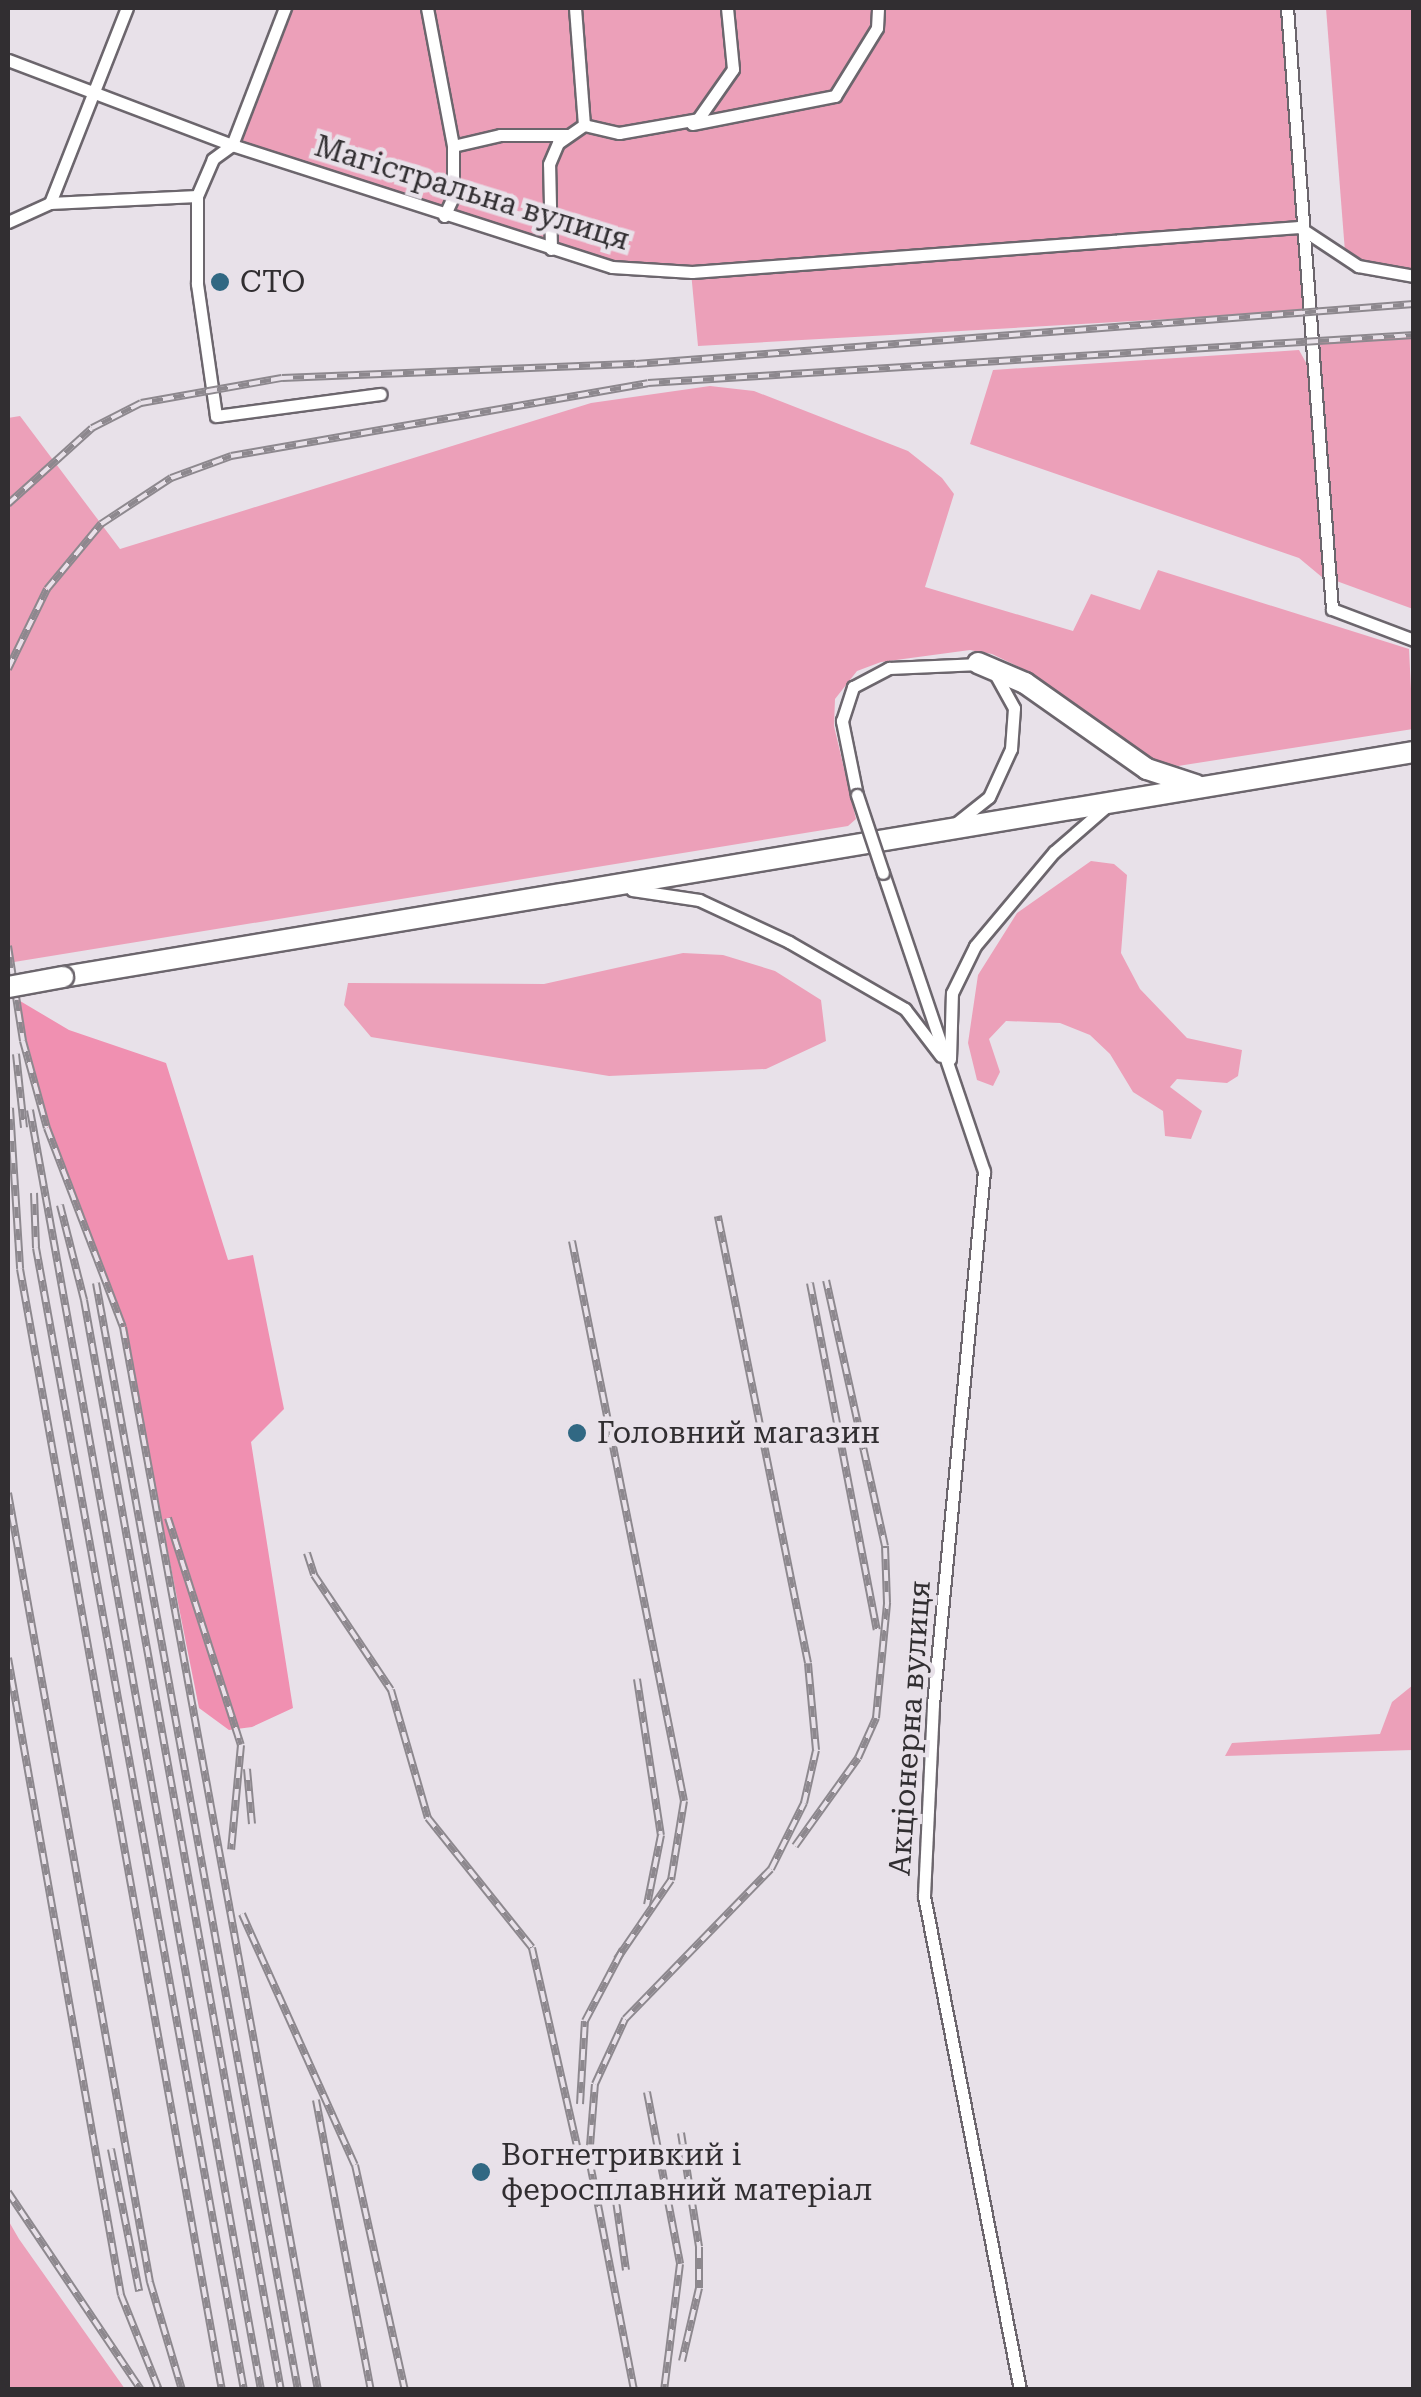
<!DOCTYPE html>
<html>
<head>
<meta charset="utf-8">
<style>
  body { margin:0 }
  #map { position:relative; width:1421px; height:2397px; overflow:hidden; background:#e8e1e9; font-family:"Roboto Serif",serif }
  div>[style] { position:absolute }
  .green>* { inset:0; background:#eca0b9 }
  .forest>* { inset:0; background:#f090b1 }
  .roads { filter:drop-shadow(2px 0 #6c666d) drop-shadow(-2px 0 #6c666d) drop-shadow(0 2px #6c666d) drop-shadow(0 -2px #6c666d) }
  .minor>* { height:11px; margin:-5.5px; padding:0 5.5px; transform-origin:5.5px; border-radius:5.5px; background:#fff }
  .primary>* { height:20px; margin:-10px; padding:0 10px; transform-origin:10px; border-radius:10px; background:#fff }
  .rail>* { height:8px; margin-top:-4px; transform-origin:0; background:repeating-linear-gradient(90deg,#e8e1e9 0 11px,#8d888e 0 22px); box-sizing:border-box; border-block:2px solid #8d888e }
  .bridges { filter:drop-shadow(2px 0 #6c666d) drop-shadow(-2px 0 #6c666d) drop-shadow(0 2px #6c666d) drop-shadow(0 -2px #6c666d) }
  .minor-bridge>* { height:11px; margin:-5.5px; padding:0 5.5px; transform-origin:5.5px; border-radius:5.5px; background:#fff }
  .primary-bridge>* { height:20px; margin:-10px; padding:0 10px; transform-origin:10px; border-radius:10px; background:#fff }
  .dots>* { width:28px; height:28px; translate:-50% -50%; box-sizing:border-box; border:5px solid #e8e1e9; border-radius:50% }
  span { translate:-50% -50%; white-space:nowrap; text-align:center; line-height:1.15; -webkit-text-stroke:9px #e8e1e9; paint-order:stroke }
  .street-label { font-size:30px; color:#312e31 }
  .poi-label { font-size:30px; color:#312e31 }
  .left { translate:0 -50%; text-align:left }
  .frame { position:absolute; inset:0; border:10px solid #312e31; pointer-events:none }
</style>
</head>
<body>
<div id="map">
  <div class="green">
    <div style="clip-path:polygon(285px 8px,1287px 8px,1308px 311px,698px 346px,691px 272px,612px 267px,232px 145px)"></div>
    <div style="clip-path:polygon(1326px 8px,1413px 8px,1413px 275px,1355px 264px,1345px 252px)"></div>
    <div style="clip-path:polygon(1413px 335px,1413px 609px,1331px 579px,1311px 341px)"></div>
    <div style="clip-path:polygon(1299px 350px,1310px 370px,1323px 578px,1299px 558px,970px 444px,993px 370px)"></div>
    <div style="clip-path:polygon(710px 386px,754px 391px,908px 451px,942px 478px,954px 494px,925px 587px,1073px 631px,1091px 594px,1140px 610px,1158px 570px,1409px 649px,1413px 729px,1178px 766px,1148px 759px,1021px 668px,992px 654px,970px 650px,881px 662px,857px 671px,835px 699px,834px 726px,856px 819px,848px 826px,8px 963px,8px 418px,20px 416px,120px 549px,591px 403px)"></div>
    <div style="clip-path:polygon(1091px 861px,1114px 864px,1127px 875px,1121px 953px,1140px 989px,1187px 1038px,1242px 1050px,1238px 1076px,1227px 1083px,1177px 1079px,1170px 1087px,1202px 1111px,1191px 1139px,1165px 1136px,1163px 1111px,1133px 1092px,1110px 1054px,1090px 1035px,1060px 1023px,1006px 1021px,989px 1039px,1000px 1072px,993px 1086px,977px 1080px,968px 1043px,978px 975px,1017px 913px)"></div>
    <div style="clip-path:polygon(683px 953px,723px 955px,775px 971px,821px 1000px,826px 1041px,766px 1069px,609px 1076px,371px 1037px,344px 1005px,348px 983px,544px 984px)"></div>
    <div style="clip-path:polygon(1413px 1685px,1413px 1750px,1225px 1756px,1232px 1743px,1380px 1734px,1392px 1702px)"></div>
    <div style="clip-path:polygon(8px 2220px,19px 2239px,125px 2389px,8px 2389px)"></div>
  </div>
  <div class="forest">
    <div style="clip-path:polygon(15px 998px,69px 1030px,166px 1063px,228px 1260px,253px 1255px,284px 1409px,251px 1442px,293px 1708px,252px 1727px,229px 1730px,199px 1708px,123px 1327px,47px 1128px)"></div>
  </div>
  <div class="roads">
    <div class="minor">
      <div style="left:427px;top:8px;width:140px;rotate:79.3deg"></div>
      <div style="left:453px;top:146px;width:51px;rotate:90deg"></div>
      <div style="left:453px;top:197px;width:21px;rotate:115deg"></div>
      <div style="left:575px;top:8px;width:117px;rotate:85.6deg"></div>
      <div style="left:1287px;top:8px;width:603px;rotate:85.72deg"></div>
      <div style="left:1332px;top:609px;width:88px;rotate:20.7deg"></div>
      <div style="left:8px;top:60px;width:240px;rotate:20.8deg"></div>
      <div style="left:232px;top:145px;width:399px;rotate:17.8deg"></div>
      <div style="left:612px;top:267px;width:80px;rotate:3.6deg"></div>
      <div style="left:692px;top:272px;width:609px;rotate:-4.24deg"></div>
      <div style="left:692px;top:124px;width:146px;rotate:-11.1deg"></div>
      <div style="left:835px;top:96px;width:80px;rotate:-58.3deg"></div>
      <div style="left:877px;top:28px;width:20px;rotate:-87deg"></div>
      <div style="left:232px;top:145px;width:24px;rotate:144deg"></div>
      <div style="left:213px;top:159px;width:40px;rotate:113.4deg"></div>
      <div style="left:197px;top:196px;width:88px;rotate:90deg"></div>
      <div style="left:197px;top:284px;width:133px;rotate:81.8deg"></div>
      <div style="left:216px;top:416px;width:166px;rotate:-7.6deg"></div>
      <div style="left:232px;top:145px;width:147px;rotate:-68.9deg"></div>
      <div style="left:453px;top:146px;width:48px;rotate:-13.2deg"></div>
      <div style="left:500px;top:135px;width:67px"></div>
      <div style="left:50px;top:203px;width:210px;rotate:-68.5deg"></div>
      <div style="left:8px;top:222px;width:46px;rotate:-24.3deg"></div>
      <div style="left:50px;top:203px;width:147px;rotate:-2.7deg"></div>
      <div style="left:1299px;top:227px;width:71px;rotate:33.5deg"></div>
      <div style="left:1358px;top:266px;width:57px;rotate:10.1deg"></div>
      <div style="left:551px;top:249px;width:85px;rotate:-91.3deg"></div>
      <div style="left:549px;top:164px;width:23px;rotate:-67deg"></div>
      <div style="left:558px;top:143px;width:32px;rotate:-35deg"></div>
      <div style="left:584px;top:125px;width:36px;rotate:13deg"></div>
      <div style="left:619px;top:133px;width:80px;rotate:-10deg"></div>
      <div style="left:698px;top:119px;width:61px;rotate:-55deg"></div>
      <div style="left:733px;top:69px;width:61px;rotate:-95.6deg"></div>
      <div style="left:857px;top:795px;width:76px;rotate:-101.5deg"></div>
      <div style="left:842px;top:721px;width:36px;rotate:-72deg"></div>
      <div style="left:853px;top:687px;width:41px;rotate:-27.8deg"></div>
      <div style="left:889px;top:668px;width:91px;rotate:-2.5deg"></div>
      <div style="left:955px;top:824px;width:43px;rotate:-38.5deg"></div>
      <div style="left:989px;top:797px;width:53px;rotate:-65.4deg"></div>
      <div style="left:1011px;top:749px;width:41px;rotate:-85.8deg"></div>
      <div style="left:1014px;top:708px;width:38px;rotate:-119deg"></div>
      <div style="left:883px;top:873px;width:315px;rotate:71.3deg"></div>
      <div style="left:984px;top:1171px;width:536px;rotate:95.46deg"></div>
      <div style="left:933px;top:1705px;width:191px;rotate:92.7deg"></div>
      <div style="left:924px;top:1896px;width:503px;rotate:79deg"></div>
      <div style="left:632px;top:890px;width:68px;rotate:8.5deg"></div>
      <div style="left:699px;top:900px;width:99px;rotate:25deg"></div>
      <div style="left:789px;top:942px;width:134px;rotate:30deg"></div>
      <div style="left:905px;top:1009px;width:59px;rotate:52.5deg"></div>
      <div style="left:950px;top:1059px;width:66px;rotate:-88.3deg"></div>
      <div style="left:952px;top:993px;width:52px;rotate:-63.9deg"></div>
      <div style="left:975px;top:946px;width:123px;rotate:-50deg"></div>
      <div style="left:1054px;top:852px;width:70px;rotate:-41deg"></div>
    </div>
    <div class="primary">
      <div style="left:978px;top:663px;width:51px;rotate:23.1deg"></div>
      <div style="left:1025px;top:683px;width:149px;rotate:35.2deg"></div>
      <div style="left:1147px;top:769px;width:52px;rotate:18.1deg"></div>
      <div style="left:63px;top:977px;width:1370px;rotate:-9.46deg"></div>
    </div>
  </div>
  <div class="rail">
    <div style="left:8px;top:504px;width:113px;rotate:-42.1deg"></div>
    <div style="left:92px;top:428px;width:55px;rotate:-27deg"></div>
    <div style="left:141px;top:403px;width:143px;rotate:-10.1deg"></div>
    <div style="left:282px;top:378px;width:354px;rotate:-2.3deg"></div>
    <div style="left:636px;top:364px;width:780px;rotate:-4.41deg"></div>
    <div style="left:8px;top:669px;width:89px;rotate:-64deg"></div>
    <div style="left:47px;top:589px;width:85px;rotate:-50.3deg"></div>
    <div style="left:101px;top:524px;width:84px;rotate:-33.3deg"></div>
    <div style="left:171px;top:478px;width:64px;rotate:-20.1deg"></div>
    <div style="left:231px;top:456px;width:423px;rotate:-9.9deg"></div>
    <div style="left:648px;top:383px;width:768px;rotate:-3.59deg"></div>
    <div style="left:8px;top:946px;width:96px;rotate:81deg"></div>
    <div style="left:23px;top:1041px;width:90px;rotate:74.6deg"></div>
    <div style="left:47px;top:1128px;width:213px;rotate:69.1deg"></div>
    <div style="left:123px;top:1327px;width:1081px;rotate:79.61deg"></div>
    <div style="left:16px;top:1054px;width:74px;rotate:83.8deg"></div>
    <div style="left:10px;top:1108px;width:161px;rotate:86.4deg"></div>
    <div style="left:20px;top:1269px;width:1139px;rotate:79.79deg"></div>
    <div style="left:30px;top:1110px;width:1301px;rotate:79.77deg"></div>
    <div style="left:34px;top:1193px;width:55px;rotate:87.9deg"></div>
    <div style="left:36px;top:1248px;width:1161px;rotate:79.68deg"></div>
    <div style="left:60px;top:1205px;width:98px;rotate:75.8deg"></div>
    <div style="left:84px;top:1300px;width:1108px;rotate:79.76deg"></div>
    <div style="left:572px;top:1241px;width:571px;rotate:78.69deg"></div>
    <div style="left:684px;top:1801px;width:80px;rotate:99.3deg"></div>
    <div style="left:671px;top:1880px;width:96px;rotate:124.4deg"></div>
    <div style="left:96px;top:1283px;width:1125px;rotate:79.66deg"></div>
    <div style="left:810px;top:1283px;width:353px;rotate:79.1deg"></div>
    <div style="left:8px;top:1493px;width:802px;rotate:79.8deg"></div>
    <div style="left:150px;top:2282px;width:113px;rotate:73.5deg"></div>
    <div style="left:168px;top:1518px;width:238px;rotate:72.2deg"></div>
    <div style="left:241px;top:1745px;width:105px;rotate:95.4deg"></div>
    <div style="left:307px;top:1553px;width:23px;rotate:72deg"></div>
    <div style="left:314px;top:1575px;width:138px;rotate:56.2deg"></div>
    <div style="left:391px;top:1690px;width:133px;rotate:73.9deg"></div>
    <div style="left:428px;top:1818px;width:166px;rotate:51.3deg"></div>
    <div style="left:532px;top:1948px;width:221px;rotate:77.2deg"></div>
    <div style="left:8px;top:1658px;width:647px;rotate:79.94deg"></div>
    <div style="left:121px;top:2295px;width:102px;rotate:68.2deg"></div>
    <div style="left:637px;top:1679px;width:158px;rotate:81.3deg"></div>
    <div style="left:661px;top:1835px;width:71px;rotate:101.3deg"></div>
    <div style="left:247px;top:1769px;width:55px;rotate:84.8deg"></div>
    <div style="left:795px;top:1846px;width:108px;rotate:-54.4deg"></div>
    <div style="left:858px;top:1758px;width:44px;rotate:-65.8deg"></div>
    <div style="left:876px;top:1718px;width:116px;rotate:-84.5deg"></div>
    <div style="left:887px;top:1603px;width:57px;rotate:-92deg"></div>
    <div style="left:885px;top:1546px;width:272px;rotate:-102.5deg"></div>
    <div style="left:242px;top:1914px;width:275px;rotate:65.8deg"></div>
    <div style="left:355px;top:2165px;width:230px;rotate:77.5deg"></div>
    <div style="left:647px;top:2092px;width:175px;rotate:79.1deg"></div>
    <div style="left:680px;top:2264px;width:127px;rotate:97.2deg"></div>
    <div style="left:316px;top:2100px;width:295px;rotate:79.3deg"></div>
    <div style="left:580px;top:2104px;width:83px;rotate:-86.6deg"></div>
    <div style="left:585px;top:2021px;width:81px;rotate:-62.2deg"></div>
    <div style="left:681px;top:2133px;width:115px;rotate:81deg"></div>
    <div style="left:699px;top:2247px;width:41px;rotate:90deg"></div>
    <div style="left:699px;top:2288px;width:75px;rotate:103.1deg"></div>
    <div style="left:111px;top:2149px;width:145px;rotate:78.8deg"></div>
    <div style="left:613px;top:2180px;width:91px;rotate:81.8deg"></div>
    <div style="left:8px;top:2192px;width:239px;rotate:56.1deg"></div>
    <div style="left:634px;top:2390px;width:236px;rotate:-101deg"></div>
    <div style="left:589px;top:2158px;width:74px;rotate:-85.4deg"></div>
    <div style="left:595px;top:2084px;width:72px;rotate:-65.2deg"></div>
    <div style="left:625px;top:2019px;width:209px;rotate:-45.8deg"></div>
    <div style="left:771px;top:1869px;width:74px;rotate:-63.4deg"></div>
    <div style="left:804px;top:1803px;width:54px;rotate:-77.2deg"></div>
    <div style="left:816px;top:1750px;width:87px;rotate:-95.3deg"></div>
    <div style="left:808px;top:1663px;width:456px;rotate:-101.4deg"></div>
  </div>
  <div class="bridges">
    <div class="minor-bridge">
      <div style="left:857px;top:795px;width:82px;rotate:71.6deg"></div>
    </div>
    <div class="primary-bridge">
      <div style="left:8px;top:987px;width:56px;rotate:-10.3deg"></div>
    </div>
  </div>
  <div class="dots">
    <div style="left:220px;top:282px;background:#316883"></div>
    <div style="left:577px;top:1433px;background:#316883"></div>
    <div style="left:481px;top:2172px;background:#316883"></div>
  </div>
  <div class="street-label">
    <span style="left:472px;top:193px;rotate:17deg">Магістральна вулиця</span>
    <span style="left:910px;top:1728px;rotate:-86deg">Акціонерна вулиця</span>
  </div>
  <div class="poi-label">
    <span class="left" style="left:240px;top:282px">СТО</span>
    <span class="left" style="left:597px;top:1433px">Головний магазин</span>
    <span class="left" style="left:501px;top:2172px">Вогнетривкий і<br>феросплавний матеріал</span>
  </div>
  <div class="frame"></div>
</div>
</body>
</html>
